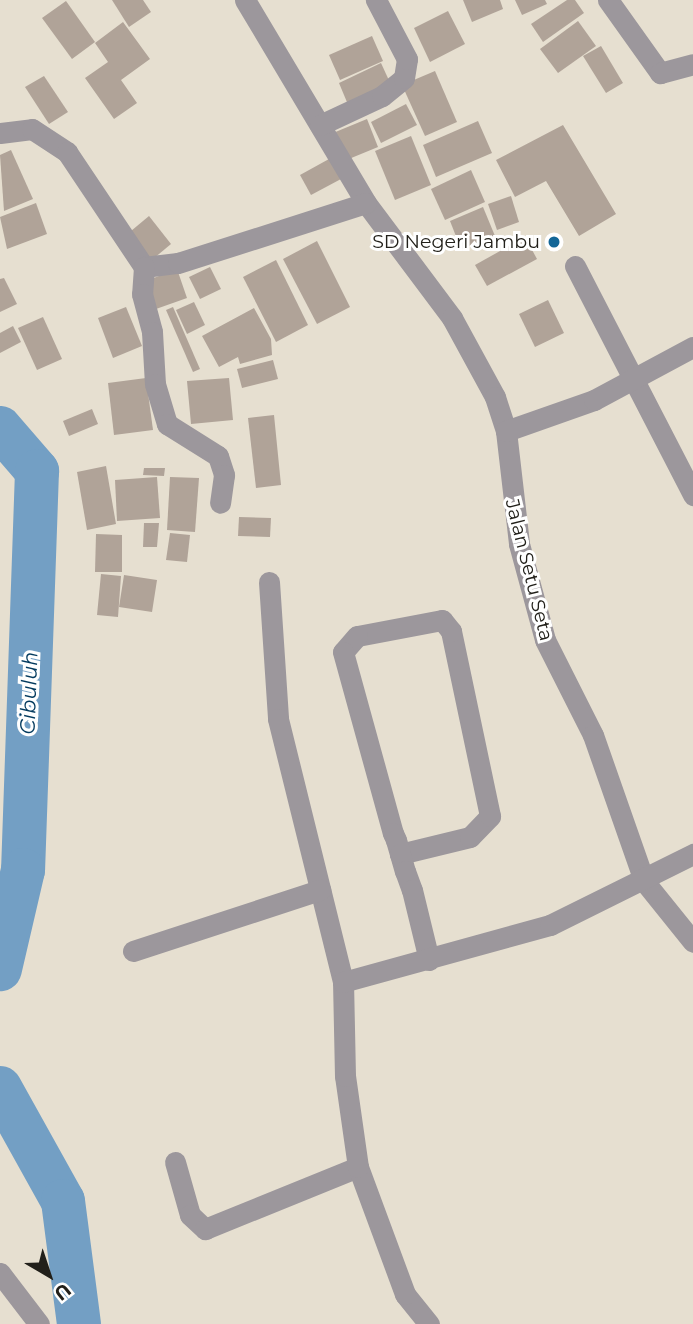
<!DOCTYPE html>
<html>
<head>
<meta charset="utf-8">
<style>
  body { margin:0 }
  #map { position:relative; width:693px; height:1324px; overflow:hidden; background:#e6dfd0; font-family:Montserrat,sans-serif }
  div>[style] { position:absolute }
  .river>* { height:44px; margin:-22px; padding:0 22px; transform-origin:22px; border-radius:22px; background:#739fc4 }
  .building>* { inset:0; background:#b0a398 }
  .minor>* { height:21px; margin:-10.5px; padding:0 10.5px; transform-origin:10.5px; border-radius:10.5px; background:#9c979c }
  .dots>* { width:19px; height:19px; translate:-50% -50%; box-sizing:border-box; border:4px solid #fff; border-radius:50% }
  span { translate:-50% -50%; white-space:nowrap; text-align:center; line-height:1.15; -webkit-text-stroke:6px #fff; paint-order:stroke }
  .poi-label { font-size:19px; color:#22201a }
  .right { translate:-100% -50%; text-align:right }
  .street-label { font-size:19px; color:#22201a }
  .water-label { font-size:21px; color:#033a5e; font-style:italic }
  .north { position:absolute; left:14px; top:1240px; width:70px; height:70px; -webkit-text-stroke:5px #fff; paint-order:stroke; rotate:141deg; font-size:19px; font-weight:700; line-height:28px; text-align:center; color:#22201a }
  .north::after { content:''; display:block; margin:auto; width:24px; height:32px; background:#22201a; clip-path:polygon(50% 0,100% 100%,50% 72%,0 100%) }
</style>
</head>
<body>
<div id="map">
  <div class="river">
    <div style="left:0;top:428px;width:57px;rotate:49.3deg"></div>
    <div style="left:37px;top:471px;width:399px;rotate:92deg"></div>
    <div style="left:23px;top:870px;width:102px;rotate:103.1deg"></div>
    <div style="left:0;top:1088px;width:129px;rotate:60.9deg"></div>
    <div style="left:63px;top:1201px;width:124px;rotate:82.6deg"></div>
  </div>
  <div class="building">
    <div style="clip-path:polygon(112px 0,143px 0,151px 12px,129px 27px)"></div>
    <div style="clip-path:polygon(463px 0,500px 0,503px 9px,472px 22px)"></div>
    <div style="clip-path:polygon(515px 0,545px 0,547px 4px,522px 15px)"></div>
    <div style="clip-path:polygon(567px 0,575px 0,584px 13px,543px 42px,531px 24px)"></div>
    <div style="clip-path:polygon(66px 1px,95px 42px,72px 59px,42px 18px)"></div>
    <div style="clip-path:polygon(448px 11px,465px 44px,430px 62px,414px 28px)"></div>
    <div style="clip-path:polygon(578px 21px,596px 46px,558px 73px,540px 49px)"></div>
    <div style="clip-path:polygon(123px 22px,150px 59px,121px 80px,137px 103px,114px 119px,85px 78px,108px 62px,95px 43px)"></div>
    <div style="clip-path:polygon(372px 36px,383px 61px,340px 80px,329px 55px)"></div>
    <div style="clip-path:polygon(601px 46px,623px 83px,606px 93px,583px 56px)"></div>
    <div style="clip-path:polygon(381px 63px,392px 87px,349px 107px,339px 83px)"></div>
    <div style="clip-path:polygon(435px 71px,457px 122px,425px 136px,402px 85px)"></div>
    <div style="clip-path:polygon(44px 76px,68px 112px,49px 124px,25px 87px)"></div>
    <div style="clip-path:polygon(406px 104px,417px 125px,381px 143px,371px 122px)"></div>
    <div style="clip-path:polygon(367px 119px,378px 147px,344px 161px,333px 133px)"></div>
    <div style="clip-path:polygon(478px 121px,492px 153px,436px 177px,423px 145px)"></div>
    <div style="clip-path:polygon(563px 125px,616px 214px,579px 236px,546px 181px,515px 197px,496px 160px)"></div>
    <div style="clip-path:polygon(411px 136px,431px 185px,395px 200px,375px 151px)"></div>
    <div style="clip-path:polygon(11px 150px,33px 199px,4px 211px,0 155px)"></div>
    <div style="clip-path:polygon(329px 159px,341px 179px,311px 195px,300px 175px)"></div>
    <div style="clip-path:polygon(471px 170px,485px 202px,445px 220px,431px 189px)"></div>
    <div style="clip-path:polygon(511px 196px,519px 222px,497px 230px,488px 204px)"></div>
    <div style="clip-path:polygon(36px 203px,47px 234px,7px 249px,0 217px)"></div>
    <div style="clip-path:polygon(483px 207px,495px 236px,461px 249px,450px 221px)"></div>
    <div style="clip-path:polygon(149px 216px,171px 244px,147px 264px,125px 236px)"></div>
    <div style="clip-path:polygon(525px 237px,537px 259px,487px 286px,475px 265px)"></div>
    <div style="clip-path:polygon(317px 241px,350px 307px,317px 324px,283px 259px)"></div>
    <div style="clip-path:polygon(276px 260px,308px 325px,276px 342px,243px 277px)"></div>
    <div style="clip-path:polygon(210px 267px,221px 289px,200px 299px,189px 277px)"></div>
    <div style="clip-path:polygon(177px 269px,187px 298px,156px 309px,146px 281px)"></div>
    <div style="clip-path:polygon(4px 278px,17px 304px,0 312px,0 279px)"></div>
    <div style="clip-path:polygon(548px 300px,564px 333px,535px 347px,519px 314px)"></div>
    <div style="clip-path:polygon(194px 302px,205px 325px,187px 334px,176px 310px)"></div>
    <div style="clip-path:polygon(126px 307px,142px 346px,113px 358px,98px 318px)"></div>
    <div style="clip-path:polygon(173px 307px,200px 369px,193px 372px,166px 310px)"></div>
    <div style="clip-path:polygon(254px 308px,271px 339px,272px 355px,240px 364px,238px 357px,219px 367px,202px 336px)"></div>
    <div style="clip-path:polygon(43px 317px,62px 359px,37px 370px,18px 328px)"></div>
    <div style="clip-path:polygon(13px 326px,21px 342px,0 353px,0 333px)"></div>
    <div style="clip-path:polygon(273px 360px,278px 379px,242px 388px,237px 369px)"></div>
    <div style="clip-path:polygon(146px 378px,153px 430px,114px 435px,108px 383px)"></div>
    <div style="clip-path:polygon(229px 378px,233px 420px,191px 424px,187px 381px)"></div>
    <div style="clip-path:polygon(92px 409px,98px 424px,69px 436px,63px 421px)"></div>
    <div style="clip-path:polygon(274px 415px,281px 485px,256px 488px,248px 418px)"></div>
    <div style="clip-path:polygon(106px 466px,116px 524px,87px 530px,77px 472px)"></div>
    <div style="clip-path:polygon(144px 468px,165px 468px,164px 476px,143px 475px)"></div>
    <div style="clip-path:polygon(157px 477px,160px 518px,117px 521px,115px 480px)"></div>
    <div style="clip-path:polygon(170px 477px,199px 478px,195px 532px,167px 530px)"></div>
    <div style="clip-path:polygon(239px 517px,271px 518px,270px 537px,238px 536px)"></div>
    <div style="clip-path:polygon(144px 523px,159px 523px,157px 547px,143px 547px)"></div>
    <div style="clip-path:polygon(170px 533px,190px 535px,187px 562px,166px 560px)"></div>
    <div style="clip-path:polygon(96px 534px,122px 535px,122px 572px,95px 572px)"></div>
    <div style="clip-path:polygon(101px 574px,121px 576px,118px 617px,97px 615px)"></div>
    <div style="clip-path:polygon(124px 575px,157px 580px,152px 612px,119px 607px)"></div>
  </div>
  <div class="minor">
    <div style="left:245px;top:0;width:236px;rotate:59.2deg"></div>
    <div style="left:366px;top:203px;width:144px;rotate:53.2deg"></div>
    <div style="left:452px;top:318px;width:90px;rotate:61.4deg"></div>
    <div style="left:495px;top:397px;width:36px;rotate:72deg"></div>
    <div style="left:506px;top:431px;width:114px;rotate:83.4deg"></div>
    <div style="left:519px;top:544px;width:99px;rotate:74.8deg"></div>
    <div style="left:545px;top:640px;width:106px;rotate:63.2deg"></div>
    <div style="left:593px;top:735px;width:155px;rotate:70.7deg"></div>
    <div style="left:644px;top:881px;width:78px;rotate:51.2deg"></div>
    <div style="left:608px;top:0;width:90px;rotate:54.5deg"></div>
    <div style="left:660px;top:73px;width:34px;rotate:-15deg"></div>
    <div style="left:320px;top:125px;width:68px;rotate:-25.1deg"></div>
    <div style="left:382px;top:96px;width:28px;rotate:-39deg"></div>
    <div style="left:404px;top:78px;width:19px;rotate:-81deg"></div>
    <div style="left:407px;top:59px;width:67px;rotate:-117.7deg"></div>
    <div style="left:0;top:133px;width:32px;rotate:-7deg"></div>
    <div style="left:32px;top:129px;width:42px;rotate:33.3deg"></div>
    <div style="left:67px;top:152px;width:138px;rotate:56.2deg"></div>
    <div style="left:144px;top:267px;width:34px;rotate:-7deg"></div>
    <div style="left:178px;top:263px;width:197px;rotate:-17.7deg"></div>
    <div style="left:575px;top:266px;width:258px;rotate:62.7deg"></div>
    <div style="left:144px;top:267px;width:27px;rotate:94deg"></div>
    <div style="left:142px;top:294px;width:39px;rotate:75deg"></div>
    <div style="left:152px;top:332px;width:52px;rotate:86.7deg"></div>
    <div style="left:155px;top:384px;width:42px;rotate:73.3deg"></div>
    <div style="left:167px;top:424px;width:60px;rotate:32.1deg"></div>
    <div style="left:218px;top:456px;width:20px;rotate:72deg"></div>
    <div style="left:224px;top:475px;width:28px;rotate:98deg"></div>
    <div style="left:506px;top:431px;width:93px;rotate:-19.4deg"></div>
    <div style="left:594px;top:400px;width:112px;rotate:-28.2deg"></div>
    <div style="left:269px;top:582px;width:137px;rotate:86.2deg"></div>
    <div style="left:278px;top:719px;width:271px;rotate:76.1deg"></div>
    <div style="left:400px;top:854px;width:72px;rotate:-13.7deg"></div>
    <div style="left:470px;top:837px;width:29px;rotate:-46deg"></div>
    <div style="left:490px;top:816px;width:189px;rotate:-101.9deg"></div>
    <div style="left:451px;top:631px;width:14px;rotate:-129deg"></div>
    <div style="left:442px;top:620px;width:86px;rotate:169.3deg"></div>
    <div style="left:357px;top:636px;width:21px;rotate:131deg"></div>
    <div style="left:343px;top:652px;width:188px;rotate:74.6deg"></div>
    <div style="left:393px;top:833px;width:8px;rotate:67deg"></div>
    <div style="left:396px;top:840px;width:15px;rotate:74deg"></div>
    <div style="left:400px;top:854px;width:18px;rotate:74deg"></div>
    <div style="left:405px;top:871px;width:20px;rotate:70deg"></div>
    <div style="left:412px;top:890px;width:72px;rotate:76.3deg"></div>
    <div style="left:133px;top:951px;width:197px;rotate:-18.1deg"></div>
    <div style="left:175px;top:1162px;width:55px;rotate:74.2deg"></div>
    <div style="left:190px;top:1215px;width:21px;rotate:43deg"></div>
    <div style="left:205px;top:1229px;width:165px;rotate:-22.1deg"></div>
    <div style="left:0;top:1273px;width:64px;rotate:52.6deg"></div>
    <div style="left:429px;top:1324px;width:38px;rotate:-129deg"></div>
    <div style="left:405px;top:1294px;width:135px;rotate:-110.3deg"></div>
    <div style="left:358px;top:1167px;width:92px;rotate:-98.1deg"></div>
    <div style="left:345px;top:1076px;width:94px;rotate:-91.2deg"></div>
    <div style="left:343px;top:982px;width:215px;rotate:-15.4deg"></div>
    <div style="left:550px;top:925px;width:160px;rotate:-26.4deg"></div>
  </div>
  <div class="dots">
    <div style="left:554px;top:242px;background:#136697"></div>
  </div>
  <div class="poi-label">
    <span class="right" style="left:540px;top:242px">SD Negeri Jambu</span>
  </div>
  <div class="street-label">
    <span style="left:529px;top:570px;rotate:76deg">Jalan Setu Seta</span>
  </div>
  <div class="water-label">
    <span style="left:29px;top:693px;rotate:-88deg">Cibuluh</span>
  </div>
  <div class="north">U</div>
</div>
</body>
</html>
